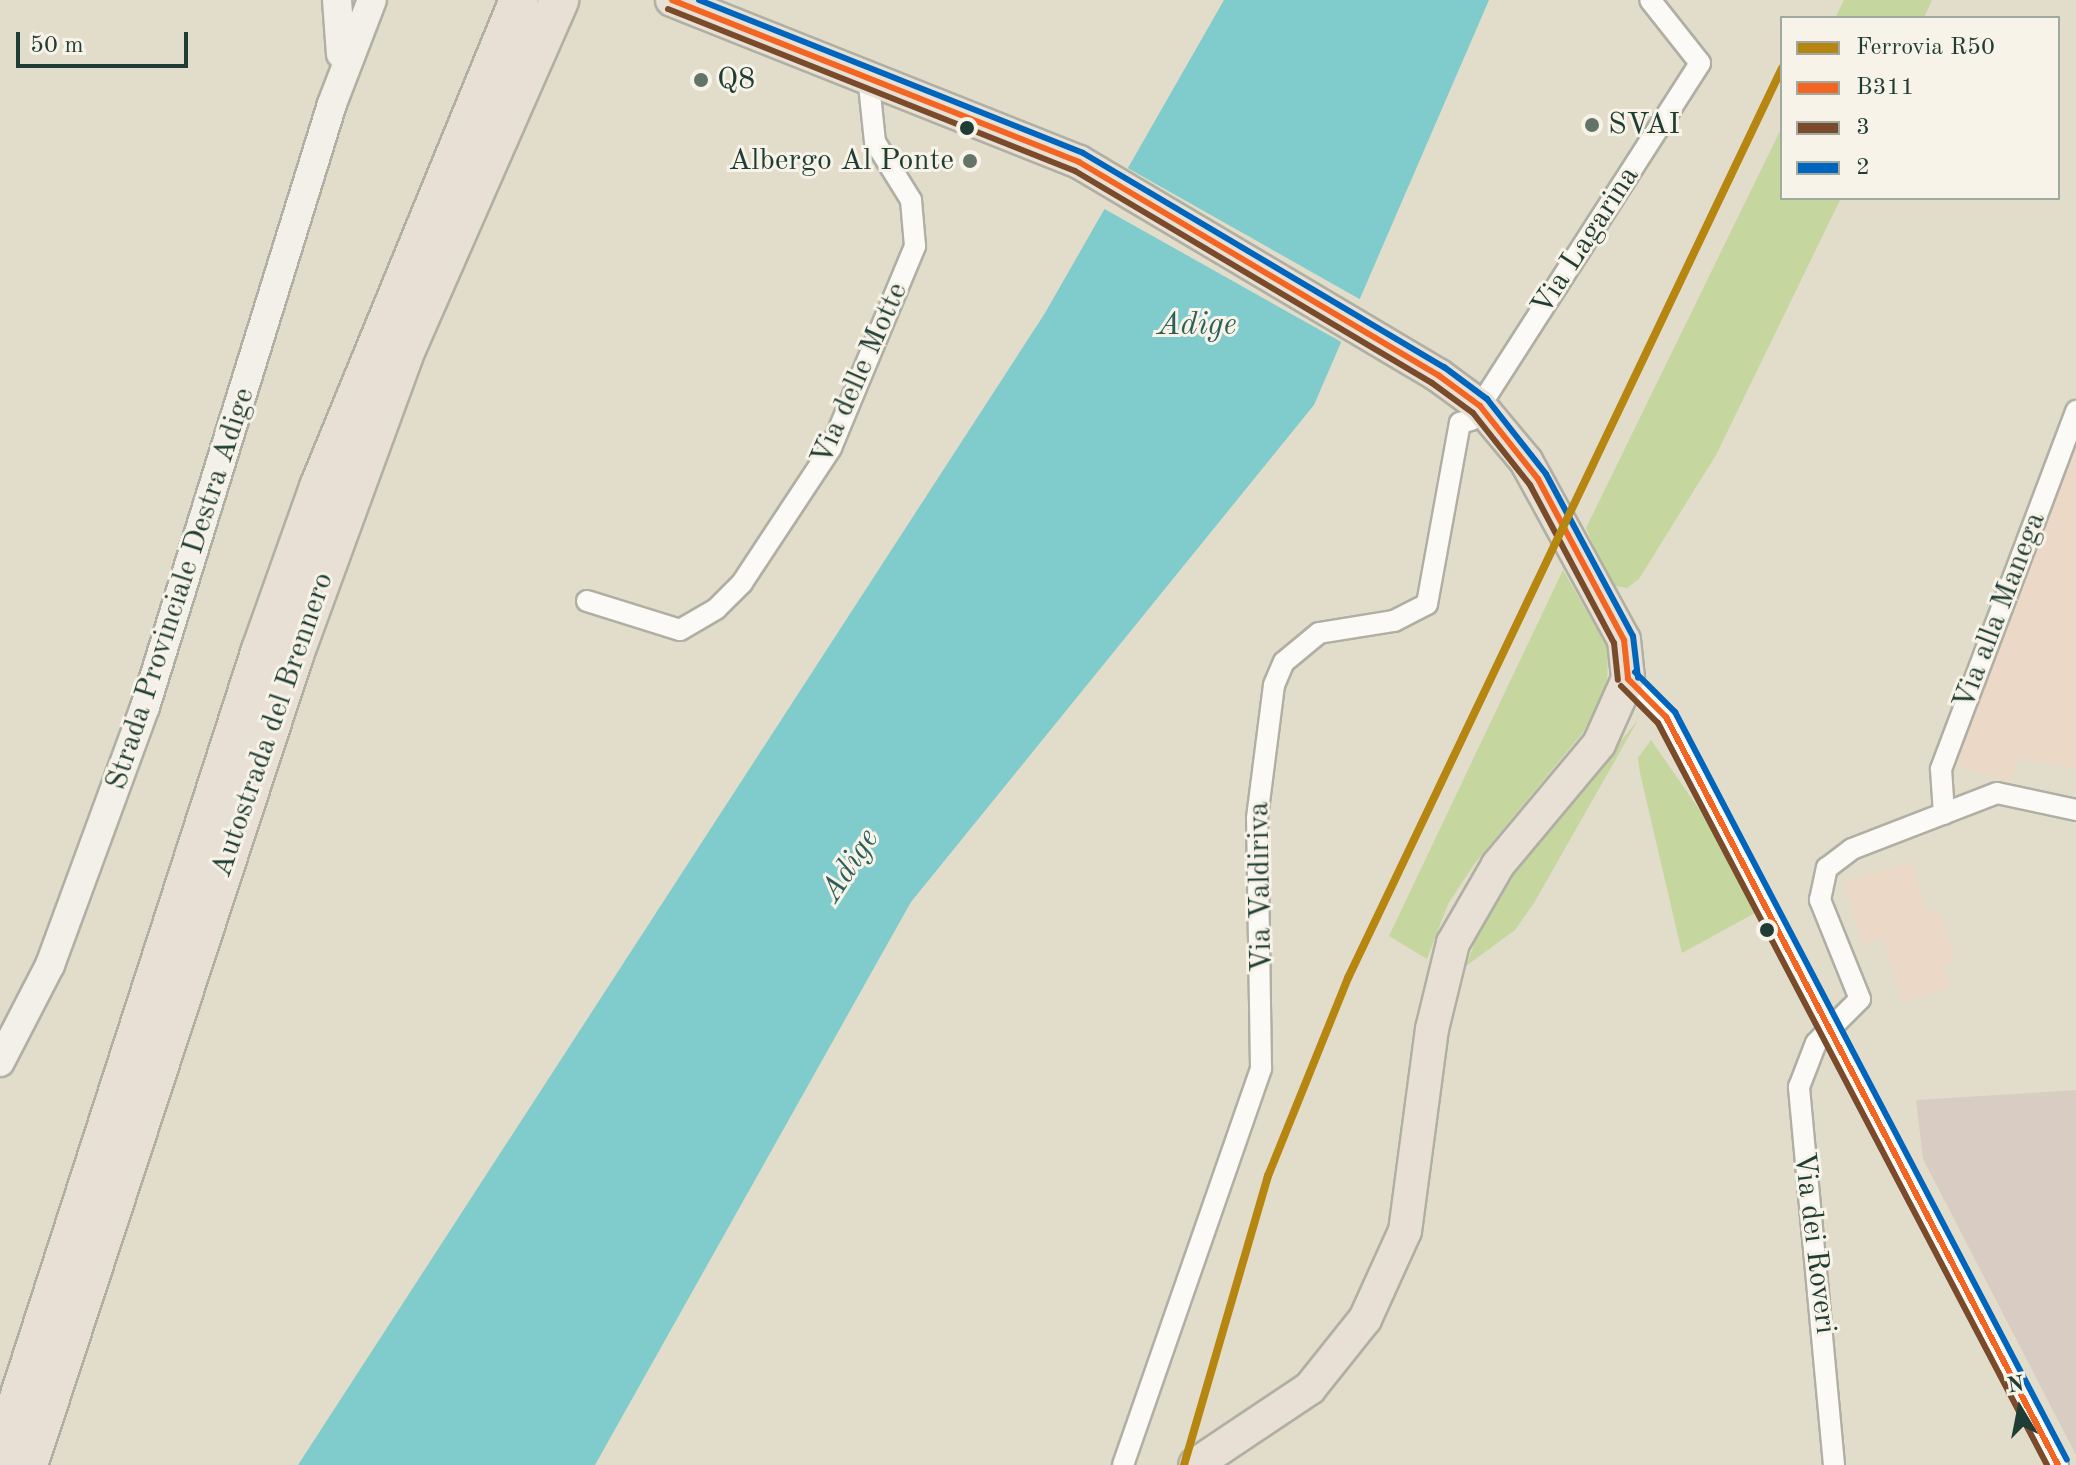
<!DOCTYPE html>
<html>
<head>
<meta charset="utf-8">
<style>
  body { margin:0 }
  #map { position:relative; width:2076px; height:1465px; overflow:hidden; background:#e2ddcb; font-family:"Old Standard TT",serif }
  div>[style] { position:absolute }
  .built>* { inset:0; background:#ecd8c6 }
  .industrial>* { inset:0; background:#d9cdc3 }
  .green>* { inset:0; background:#c5d69e }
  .water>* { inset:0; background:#80cccc }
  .pier>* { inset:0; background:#e2ddcb }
  .roads { filter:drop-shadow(2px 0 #afafa3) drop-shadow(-2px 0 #afafa3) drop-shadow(0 2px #afafa3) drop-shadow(0 -2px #afafa3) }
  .street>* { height:20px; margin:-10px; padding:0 10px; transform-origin:10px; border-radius:10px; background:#fbfaf7 }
  .secondary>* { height:28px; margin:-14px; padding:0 14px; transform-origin:14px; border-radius:14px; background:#f3f0e9 }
  .primary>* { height:32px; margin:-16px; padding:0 16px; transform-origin:16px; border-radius:16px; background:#e8e0d4 }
  .highway>* { height:38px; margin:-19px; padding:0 19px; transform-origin:19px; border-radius:19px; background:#e8e0d4 }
  .bus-1>* { height:6px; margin:-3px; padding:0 3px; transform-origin:3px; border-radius:3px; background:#f26522 }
  .bus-2>* { height:6px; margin:-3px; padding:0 3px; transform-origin:3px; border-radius:3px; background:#7a4b2a }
  .bus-3>* { height:6px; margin:-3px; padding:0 3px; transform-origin:3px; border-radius:3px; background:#0065bd }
  .rail-1>* { height:8px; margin:-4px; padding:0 4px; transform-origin:4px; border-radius:4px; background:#b68610 }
  .dots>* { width:22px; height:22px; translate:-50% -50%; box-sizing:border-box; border:4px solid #f7f3e8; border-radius:50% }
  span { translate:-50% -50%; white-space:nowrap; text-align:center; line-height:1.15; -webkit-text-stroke:6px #f7f3e8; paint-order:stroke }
  .poi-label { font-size:30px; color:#1f3d34 }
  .left { translate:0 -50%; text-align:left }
  .right { translate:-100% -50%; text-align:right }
  .street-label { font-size:30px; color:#1f3d34 }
  .water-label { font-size:32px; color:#2d5f5a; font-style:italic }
  .legend { position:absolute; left:1780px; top:16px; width:280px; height:184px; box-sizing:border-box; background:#f7f3e8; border:2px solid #a1aaa0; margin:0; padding:10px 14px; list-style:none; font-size:24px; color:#1f3d34 }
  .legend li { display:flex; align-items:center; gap:16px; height:40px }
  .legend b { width:40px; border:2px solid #a1aaa0 }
  .north { position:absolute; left:1980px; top:1369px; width:80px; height:80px; -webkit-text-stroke:6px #f7f3e8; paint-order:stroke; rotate:350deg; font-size:22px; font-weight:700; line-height:32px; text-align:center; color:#1f3d34 }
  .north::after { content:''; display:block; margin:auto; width:28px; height:36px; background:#1f3d34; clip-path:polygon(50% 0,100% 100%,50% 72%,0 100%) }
  .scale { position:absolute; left:16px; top:32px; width:172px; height:36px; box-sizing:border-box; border:4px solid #1f3d34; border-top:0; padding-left:10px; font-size:24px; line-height:28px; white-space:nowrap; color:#1f3d34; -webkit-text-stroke:6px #f7f3e8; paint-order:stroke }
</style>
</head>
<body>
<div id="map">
  <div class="built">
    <div style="clip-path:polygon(2076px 438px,2076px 769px,2019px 757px,2010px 782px,1959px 766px,1965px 729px)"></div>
    <div style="clip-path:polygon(1911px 862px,1927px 913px,1939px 910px,1955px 961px,1943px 965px,1950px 988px,1903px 1002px,1883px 938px,1863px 943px,1844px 882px)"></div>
  </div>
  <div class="industrial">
    <div style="clip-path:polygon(2076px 1090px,2076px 1455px,1923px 1159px,1916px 1100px)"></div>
  </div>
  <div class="green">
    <div style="clip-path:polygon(1844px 0,1932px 0,1924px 18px,1835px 18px)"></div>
    <div style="clip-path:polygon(1782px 127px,1782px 198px,1841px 198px,1716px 455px,1639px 579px,1627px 588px,1610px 585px,1586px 528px)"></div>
    <div style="clip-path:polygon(1563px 570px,1608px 648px,1607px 691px,1584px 731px,1475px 863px,1448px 904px,1427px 959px,1389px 936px)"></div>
    <div style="clip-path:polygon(1638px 720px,1534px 903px,1515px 930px,1466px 966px,1481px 925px,1511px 877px)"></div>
    <div style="clip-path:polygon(1651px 740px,1706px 819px,1755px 913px,1682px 953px,1640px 773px,1638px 758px)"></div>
  </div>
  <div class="water">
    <div style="clip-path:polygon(1224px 0,1489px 0,1314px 405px,911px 902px,595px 1465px,298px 1465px,1045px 313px)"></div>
  </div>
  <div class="pier">
    <div style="clip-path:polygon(1124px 166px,1363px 301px,1345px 344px,1101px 207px)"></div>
  </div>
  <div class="roads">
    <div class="street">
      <div style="left:587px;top:601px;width:97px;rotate:17.3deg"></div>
      <div style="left:680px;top:630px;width:42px;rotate:-30.3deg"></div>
      <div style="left:716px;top:609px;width:37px;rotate:-45deg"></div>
      <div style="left:742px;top:583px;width:162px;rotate:-56.6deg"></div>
      <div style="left:831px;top:448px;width:219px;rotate:-67.4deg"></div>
      <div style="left:915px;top:246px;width:46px;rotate:-95deg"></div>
      <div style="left:911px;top:200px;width:68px;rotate:-121.8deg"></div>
      <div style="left:875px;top:142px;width:67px;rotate:-96deg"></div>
      <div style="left:1628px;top:679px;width:54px;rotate:45deg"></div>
      <div style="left:1666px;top:717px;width:844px;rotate:62.34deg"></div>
      <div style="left:1944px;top:814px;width:45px;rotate:-93.8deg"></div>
      <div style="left:1941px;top:769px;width:383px;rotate:-69.3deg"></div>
      <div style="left:1123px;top:1465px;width:420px;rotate:-70.8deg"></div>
      <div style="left:1261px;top:1068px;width:250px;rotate:-90.9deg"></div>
      <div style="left:1257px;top:818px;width:134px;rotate:-82.7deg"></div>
      <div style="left:1274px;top:685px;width:25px;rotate:-67deg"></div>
      <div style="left:1284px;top:662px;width:45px;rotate:-39.6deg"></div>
      <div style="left:1319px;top:633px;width:76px;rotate:-9.1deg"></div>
      <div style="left:1394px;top:621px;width:37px;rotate:-27deg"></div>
      <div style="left:1427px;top:604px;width:184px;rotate:-79.7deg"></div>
      <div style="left:1460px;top:423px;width:11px;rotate:-15deg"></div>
      <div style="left:1471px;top:420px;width:424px;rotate:-57.3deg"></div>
      <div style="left:1700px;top:63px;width:80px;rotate:-128.4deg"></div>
      <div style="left:1834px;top:1465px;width:380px;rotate:-95.3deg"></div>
      <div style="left:1799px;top:1087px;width:47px;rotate:-68.9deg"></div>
      <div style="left:1816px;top:1043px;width:62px;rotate:-45deg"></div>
      <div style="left:1860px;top:999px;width:107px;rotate:-112deg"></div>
      <div style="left:1820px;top:900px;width:33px;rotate:-78deg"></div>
      <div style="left:1827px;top:868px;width:31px;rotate:-37deg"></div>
      <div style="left:1852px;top:849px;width:155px;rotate:-21.1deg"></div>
      <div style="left:1997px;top:793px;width:81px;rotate:12.1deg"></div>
    </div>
    <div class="secondary">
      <div style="left:337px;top:0;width:54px;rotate:85.8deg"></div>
      <div style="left:0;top:1062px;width:109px;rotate:-62.7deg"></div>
      <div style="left:50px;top:965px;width:275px;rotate:-69.8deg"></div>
      <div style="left:145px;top:707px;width:631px;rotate:-72.77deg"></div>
      <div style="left:332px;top:104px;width:111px;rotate:-69deg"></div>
    </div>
    <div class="primary">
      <div style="left:672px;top:0;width:438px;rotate:21.7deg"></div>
      <div style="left:1079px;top:162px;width:417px;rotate:30.7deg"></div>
      <div style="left:1438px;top:375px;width:52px;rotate:36.4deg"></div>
      <div style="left:1480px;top:406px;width:72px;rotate:50.1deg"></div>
      <div style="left:1526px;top:461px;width:204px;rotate:61.3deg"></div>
      <div style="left:1624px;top:640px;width:39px;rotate:84deg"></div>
      <div style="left:1628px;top:679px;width:71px;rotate:114deg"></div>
      <div style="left:1599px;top:744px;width:158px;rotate:129.9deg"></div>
      <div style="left:1498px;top:865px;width:90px;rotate:120deg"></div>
      <div style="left:1453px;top:943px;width:89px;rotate:103.7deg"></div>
      <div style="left:1432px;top:1029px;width:204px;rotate:97.6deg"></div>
      <div style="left:1405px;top:1231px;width:97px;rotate:114.4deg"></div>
      <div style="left:1365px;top:1319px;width:88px;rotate:128.6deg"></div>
      <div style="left:1310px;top:1388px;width:138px;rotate:146.2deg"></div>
    </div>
    <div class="highway">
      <div style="left:0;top:1457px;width:848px;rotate:-72.08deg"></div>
      <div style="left:261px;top:650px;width:173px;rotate:-70.4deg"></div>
      <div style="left:319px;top:487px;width:526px;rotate:-67.67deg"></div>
      <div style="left:28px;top:1465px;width:853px;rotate:-71.82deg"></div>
      <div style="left:294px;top:655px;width:328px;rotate:-69.9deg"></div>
      <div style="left:407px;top:347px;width:379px;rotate:-66.3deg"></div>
    </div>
  </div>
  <div class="bus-1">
    <div style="left:672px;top:0;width:438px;rotate:21.7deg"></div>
    <div style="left:1079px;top:162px;width:417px;rotate:30.7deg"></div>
    <div style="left:1438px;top:375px;width:52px;rotate:36.4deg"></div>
    <div style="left:1480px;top:406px;width:93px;rotate:51.5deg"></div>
    <div style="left:1538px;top:479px;width:183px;rotate:61.9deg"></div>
    <div style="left:1624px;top:640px;width:39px;rotate:84deg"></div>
    <div style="left:1628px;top:679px;width:54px;rotate:45deg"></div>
    <div style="left:1666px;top:717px;width:844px;rotate:62.34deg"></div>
  </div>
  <div class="bus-2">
    <div style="left:668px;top:9px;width:438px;rotate:21.7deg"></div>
    <div style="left:1075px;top:171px;width:415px;rotate:30.7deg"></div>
    <div style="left:1432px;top:383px;width:51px;rotate:36.2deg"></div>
    <div style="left:1473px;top:413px;width:92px;rotate:51.6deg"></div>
    <div style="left:1530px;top:485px;width:179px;rotate:62deg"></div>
    <div style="left:1614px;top:643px;width:37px;rotate:84deg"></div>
    <div style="left:1621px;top:686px;width:52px;rotate:45deg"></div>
    <div style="left:1658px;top:723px;width:838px;rotate:62.33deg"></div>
  </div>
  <div class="bus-3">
    <div style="left:699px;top:0;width:413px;rotate:21.7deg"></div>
    <div style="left:1083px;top:153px;width:420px;rotate:30.7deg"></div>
    <div style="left:1444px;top:367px;width:54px;rotate:36.7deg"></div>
    <div style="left:1487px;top:399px;width:95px;rotate:51.8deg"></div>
    <div style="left:1546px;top:474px;width:184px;rotate:61.8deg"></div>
    <div style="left:1633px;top:636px;width:42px;rotate:83.2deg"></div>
    <div style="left:1635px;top:672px;width:57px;rotate:45deg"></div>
    <div style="left:1675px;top:712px;width:844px;rotate:62.34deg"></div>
  </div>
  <div class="rail-1">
    <div style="left:1184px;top:1465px;width:301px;rotate:-73.8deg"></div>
    <div style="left:1268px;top:1176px;width:214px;rotate:-68deg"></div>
    <div style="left:1348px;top:978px;width:1008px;rotate:-64.5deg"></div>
  </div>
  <div class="dots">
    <div style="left:701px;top:80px;background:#637569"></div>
    <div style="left:1592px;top:125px;background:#637569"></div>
    <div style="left:967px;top:128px;background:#1f3d34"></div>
    <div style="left:970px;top:161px;background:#637569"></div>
    <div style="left:1767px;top:930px;background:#1f3d34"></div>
  </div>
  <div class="poi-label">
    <span class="left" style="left:717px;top:80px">Q8</span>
    <span class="left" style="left:1608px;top:125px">SVAI</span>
    <span class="right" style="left:954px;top:161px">Albergo Al Ponte</span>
  </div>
  <div class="street-label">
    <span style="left:1586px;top:241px;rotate:-57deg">Via Lagarina</span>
    <span style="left:860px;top:374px;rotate:-66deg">Via delle Motte</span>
    <span style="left:181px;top:589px;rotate:-72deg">Strada Provinciale Destra Adige</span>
    <span style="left:2000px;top:611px;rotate:-69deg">Via alla Manega</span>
    <span style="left:273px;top:725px;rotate:-71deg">Autostrada del Brennero</span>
    <span style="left:1261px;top:887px;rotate:-91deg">Via Valdiriva</span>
    <span style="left:1814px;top:1243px;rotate:83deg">Via dei Roveri</span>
  </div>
  <div class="water-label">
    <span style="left:1197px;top:326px">Adige</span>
    <span style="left:851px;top:866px;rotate:-57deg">Adige</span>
  </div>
  <ul class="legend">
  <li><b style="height:10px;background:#b68610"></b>Ferrovia R50</li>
  <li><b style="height:10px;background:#f26522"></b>B311</li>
  <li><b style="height:10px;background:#7a4b2a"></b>3</li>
  <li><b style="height:10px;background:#0065bd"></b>2</li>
  </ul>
  <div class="north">N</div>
  <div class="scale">50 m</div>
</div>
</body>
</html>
